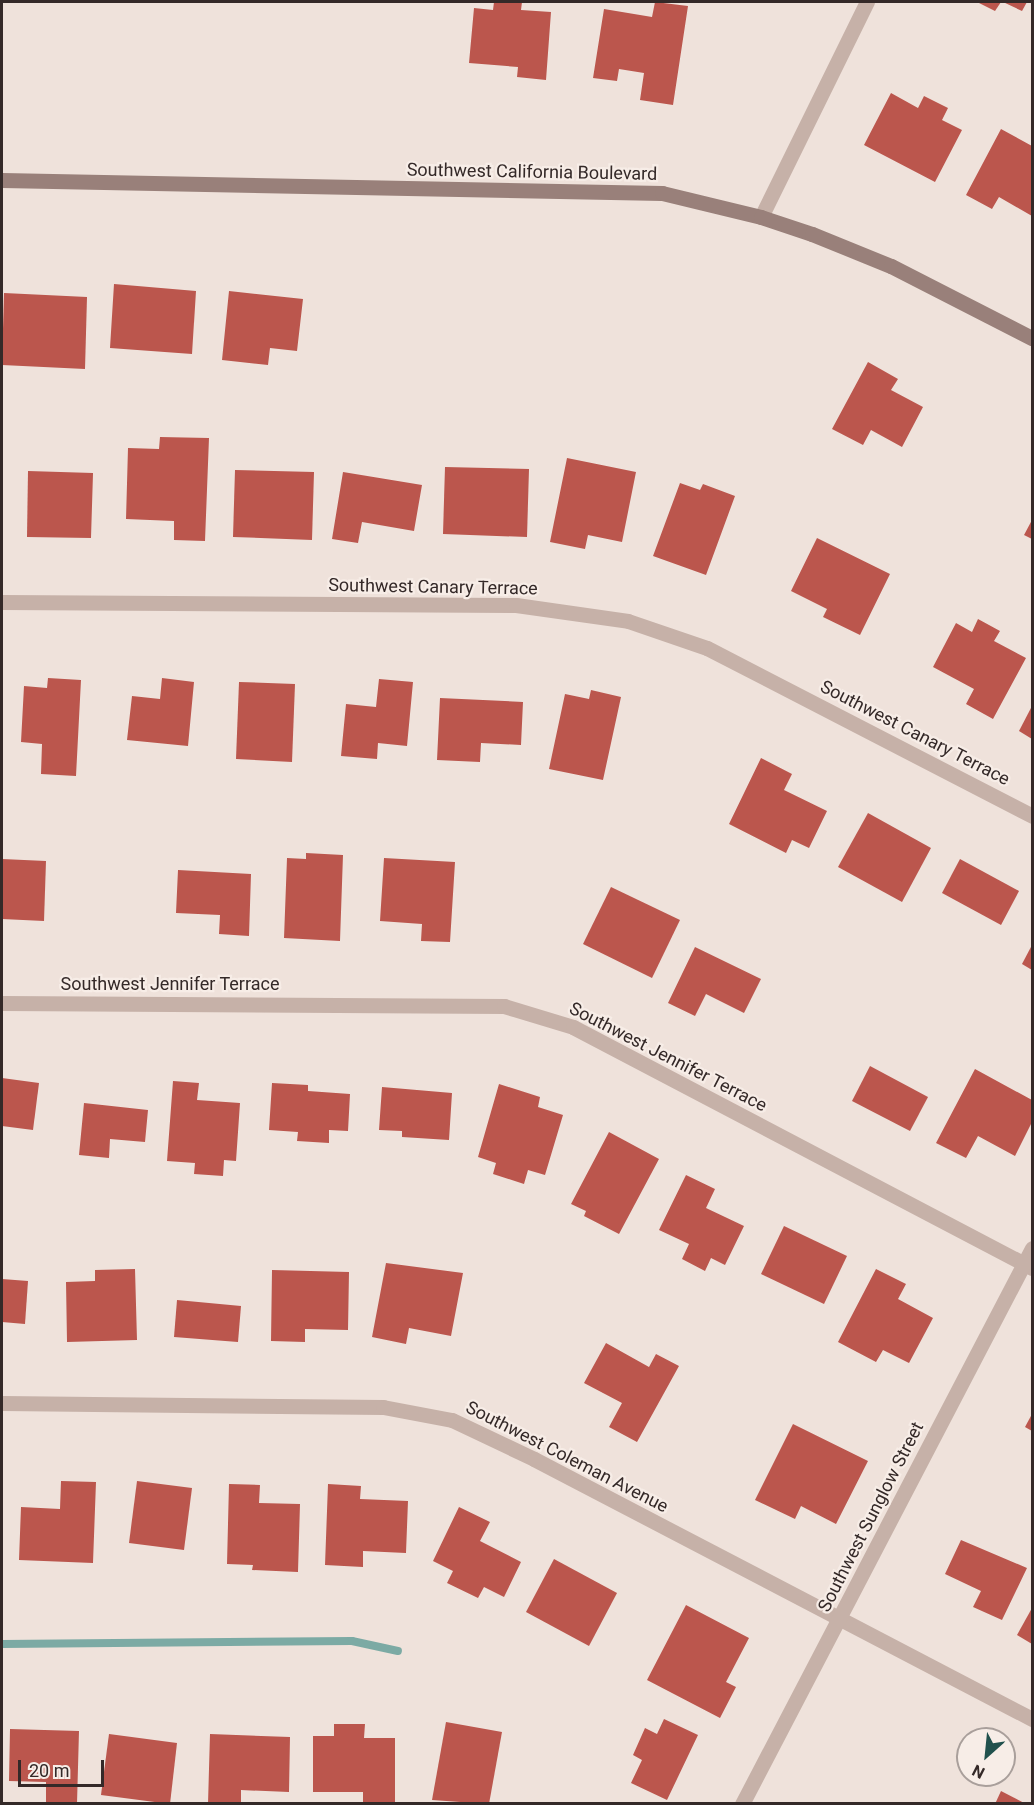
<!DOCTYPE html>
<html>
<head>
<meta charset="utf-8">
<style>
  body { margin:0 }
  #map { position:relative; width:1034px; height:1805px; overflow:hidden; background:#efe2db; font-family:Roboto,sans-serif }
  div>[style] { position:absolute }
  .stream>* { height:8px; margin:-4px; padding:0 4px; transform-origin:4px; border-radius:4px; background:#7caaa4 }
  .building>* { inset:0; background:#bb564d }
  .street>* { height:15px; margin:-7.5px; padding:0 7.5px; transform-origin:7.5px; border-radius:7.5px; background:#c6b1a8 }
  .secondary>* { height:15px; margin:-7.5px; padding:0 7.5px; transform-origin:7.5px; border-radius:7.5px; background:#99807a }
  span { translate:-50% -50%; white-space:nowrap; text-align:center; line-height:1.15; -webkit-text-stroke:4.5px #f7ede7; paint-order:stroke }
  .street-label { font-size:18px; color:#342928 }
  .frame { position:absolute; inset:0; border:3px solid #342928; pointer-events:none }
  .north { position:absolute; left:956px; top:1727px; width:60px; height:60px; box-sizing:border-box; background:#f7ede7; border:2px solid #a99f9b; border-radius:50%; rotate:207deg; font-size:16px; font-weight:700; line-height:24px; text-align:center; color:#342928 }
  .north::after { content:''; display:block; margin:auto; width:21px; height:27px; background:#21514d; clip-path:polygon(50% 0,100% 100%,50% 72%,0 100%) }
  .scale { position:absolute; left:18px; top:1760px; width:86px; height:27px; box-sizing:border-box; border:3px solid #342928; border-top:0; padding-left:8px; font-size:18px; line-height:21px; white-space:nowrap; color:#342928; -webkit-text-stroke:4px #f7ede7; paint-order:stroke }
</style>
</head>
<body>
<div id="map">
  <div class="stream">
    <div style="left:2px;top:1644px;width:350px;rotate:-0.5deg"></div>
    <div style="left:352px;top:1641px;width:47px;rotate:12.3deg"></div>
  </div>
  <div class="building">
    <div style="clip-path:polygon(494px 2px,522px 2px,521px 10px,551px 12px,546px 80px,517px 77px,518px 67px,469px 63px,474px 8px,493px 10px)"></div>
    <div style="clip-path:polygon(655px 2px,688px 6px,673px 105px,640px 100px,644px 73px,619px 69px,617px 81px,593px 78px,604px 9px,652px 17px)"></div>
    <div style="clip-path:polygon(977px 2px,1001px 2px,995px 11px)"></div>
    <div style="clip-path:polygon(1003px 2px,1027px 2px,1022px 11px)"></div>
    <div style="clip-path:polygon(891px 93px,918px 108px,924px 96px,948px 108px,942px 120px,962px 130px,935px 182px,864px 145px)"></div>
    <div style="clip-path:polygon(1001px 129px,1032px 146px,1032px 216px,999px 197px,992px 209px,966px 195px)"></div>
    <div style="clip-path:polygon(114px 284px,196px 291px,192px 354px,110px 348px)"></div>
    <div style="clip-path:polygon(229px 291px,303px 299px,297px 351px,270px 348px,268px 365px,222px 360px)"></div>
    <div style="clip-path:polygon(4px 293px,87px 297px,85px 369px,2px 365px)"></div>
    <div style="clip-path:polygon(868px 362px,898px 379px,891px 390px,923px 407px,902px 447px,871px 430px,863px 445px,832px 429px)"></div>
    <div style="clip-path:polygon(160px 437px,209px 438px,205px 541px,174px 540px,174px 521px,126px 519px,128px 448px,159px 449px)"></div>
    <div style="clip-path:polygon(567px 458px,636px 472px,622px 542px,588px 535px,585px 549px,550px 542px)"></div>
    <div style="clip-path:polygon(445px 467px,529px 469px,527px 537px,443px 534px)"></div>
    <div style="clip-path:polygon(235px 470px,314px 472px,312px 540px,233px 537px)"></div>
    <div style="clip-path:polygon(28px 471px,93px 473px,91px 538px,27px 537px)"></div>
    <div style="clip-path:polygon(343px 472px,422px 485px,414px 531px,362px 522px,358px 543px,332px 539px)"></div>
    <div style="clip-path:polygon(680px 483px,700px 490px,703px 484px,735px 496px,706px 575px,653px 556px)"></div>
    <div style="clip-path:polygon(1032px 520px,1032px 539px,1024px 535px)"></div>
    <div style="clip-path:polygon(817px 538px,890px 574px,860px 635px,823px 617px,827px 609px,791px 591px)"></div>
    <div style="clip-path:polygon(978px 619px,1000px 631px,994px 641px,1026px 658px,993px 719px,966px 704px,974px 689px,933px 667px,956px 623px,972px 632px)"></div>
    <div style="clip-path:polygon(48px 678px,81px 680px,76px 776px,41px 774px,42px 744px,21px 742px,24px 686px,47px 688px)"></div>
    <div style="clip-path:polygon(162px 678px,194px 682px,188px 746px,127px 740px,132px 696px,160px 699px)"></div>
    <div style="clip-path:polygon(379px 679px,413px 682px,407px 746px,378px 743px,377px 759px,341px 756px,346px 704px,376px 707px)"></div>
    <div style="clip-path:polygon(239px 682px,295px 684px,292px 762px,236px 759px)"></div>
    <div style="clip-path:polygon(591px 690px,621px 697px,603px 780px,549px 769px,565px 694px,589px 699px)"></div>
    <div style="clip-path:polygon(440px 698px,523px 702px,521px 745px,481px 743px,480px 762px,437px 760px)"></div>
    <div style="clip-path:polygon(1032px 706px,1032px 739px,1019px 731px)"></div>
    <div style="clip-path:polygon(761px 758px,792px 774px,784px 790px,827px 811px,809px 848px,792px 840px,786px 853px,729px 824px)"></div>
    <div style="clip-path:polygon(868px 813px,931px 848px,902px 902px,838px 867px)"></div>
    <div style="clip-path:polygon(306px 853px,343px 855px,340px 941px,284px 938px,287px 858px,306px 859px)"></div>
    <div style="clip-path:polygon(384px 858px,455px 862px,450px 942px,421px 941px,422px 924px,380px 921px)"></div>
    <div style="clip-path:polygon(2px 859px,46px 861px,44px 921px,2px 919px)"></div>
    <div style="clip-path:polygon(960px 859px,1019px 891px,1001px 925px,942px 893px)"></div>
    <div style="clip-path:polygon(178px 870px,251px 874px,249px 936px,219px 934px,220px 915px,176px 913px)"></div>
    <div style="clip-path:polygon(611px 887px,680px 920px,652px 978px,583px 944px)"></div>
    <div style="clip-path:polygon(1032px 945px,1032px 970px,1022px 964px)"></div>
    <div style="clip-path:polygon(695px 947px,761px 979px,744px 1013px,706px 994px,695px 1016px,668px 1003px)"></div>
    <div style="clip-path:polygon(870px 1066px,928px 1097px,910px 1131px,852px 1101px)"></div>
    <div style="clip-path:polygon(975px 1069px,1032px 1100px,1032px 1122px,1015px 1156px,978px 1136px,966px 1158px,936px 1143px)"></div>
    <div style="clip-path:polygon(2px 1078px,39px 1083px,33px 1130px,2px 1126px)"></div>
    <div style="clip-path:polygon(173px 1081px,199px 1083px,197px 1100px,240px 1103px,236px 1161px,224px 1160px,223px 1176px,194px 1174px,195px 1163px,167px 1161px)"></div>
    <div style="clip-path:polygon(272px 1083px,308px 1085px,308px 1091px,350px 1094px,348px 1131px,329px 1130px,329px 1143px,297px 1141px,298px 1132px,269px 1130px)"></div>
    <div style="clip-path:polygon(499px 1084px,540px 1097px,538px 1107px,563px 1115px,545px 1175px,528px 1170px,524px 1184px,493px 1174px,496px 1163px,478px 1157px)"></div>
    <div style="clip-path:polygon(382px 1087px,452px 1093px,449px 1140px,402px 1137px,402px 1131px,379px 1130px)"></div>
    <div style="clip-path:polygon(84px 1103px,148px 1110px,145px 1142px,110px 1139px,109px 1158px,79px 1155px)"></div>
    <div style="clip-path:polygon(609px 1132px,659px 1159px,619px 1234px,584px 1216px,586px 1211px,571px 1204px)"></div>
    <div style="clip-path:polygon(686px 1175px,715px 1189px,706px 1208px,744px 1226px,725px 1265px,711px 1258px,705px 1271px,682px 1259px,689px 1244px,659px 1230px)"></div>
    <div style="clip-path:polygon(784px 1226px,847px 1256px,824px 1304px,761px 1274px)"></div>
    <div style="clip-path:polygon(386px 1263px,463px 1273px,451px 1336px,409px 1328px,406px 1344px,372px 1337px)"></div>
    <div style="clip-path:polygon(135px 1269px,137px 1340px,67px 1342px,66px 1282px,95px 1281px,95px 1270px)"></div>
    <div style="clip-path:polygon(876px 1269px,906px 1284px,898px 1299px,933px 1318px,909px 1363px,883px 1350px,876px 1362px,838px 1342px)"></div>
    <div style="clip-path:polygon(272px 1270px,349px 1272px,348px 1330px,305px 1329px,305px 1342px,271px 1341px)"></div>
    <div style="clip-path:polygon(2px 1279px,28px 1281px,25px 1324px,2px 1322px)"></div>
    <div style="clip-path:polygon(177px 1300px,241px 1306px,238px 1342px,174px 1337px)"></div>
    <div style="clip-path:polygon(606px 1343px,649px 1367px,656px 1354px,679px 1366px,637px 1442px,609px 1427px,622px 1403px,584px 1383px)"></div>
    <div style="clip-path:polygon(1032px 1414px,1032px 1431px,1025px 1427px)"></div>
    <div style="clip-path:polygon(793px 1424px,868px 1461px,836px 1524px,801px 1506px,795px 1519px,755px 1500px)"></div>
    <div style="clip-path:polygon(61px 1481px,96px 1482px,93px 1563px,19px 1560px,21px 1507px,60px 1509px)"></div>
    <div style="clip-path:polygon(137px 1481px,192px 1488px,184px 1550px,129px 1543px)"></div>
    <div style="clip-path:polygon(229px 1484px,260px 1485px,259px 1503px,300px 1504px,298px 1572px,252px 1570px,253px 1565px,227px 1564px)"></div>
    <div style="clip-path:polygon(328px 1484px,361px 1486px,360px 1499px,408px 1501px,406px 1553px,363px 1551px,363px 1567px,325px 1565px)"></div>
    <div style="clip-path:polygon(459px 1507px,490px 1522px,480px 1541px,521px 1562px,504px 1597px,484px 1587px,478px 1598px,447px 1583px,453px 1571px,433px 1561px)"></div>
    <div style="clip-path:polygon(961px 1540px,1027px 1568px,1002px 1620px,973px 1607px,981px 1591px,945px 1574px)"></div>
    <div style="clip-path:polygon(554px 1559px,617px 1593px,589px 1646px,526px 1612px)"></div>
    <div style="clip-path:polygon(686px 1605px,749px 1638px,726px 1682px,736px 1687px,720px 1718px,647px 1680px)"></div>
    <div style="clip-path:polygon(1032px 1608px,1032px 1644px,1017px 1635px)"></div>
    <div style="clip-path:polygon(664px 1719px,698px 1735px,667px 1800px,631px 1783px,642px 1760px,633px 1755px,645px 1728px,657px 1734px)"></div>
    <div style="clip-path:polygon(446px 1722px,502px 1732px,489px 1804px,432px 1800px)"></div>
    <div style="clip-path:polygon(334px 1724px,365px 1724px,364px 1738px,395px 1738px,395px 1804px,363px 1804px,363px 1792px,313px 1792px,313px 1736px,334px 1736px)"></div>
    <div style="clip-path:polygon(10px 1729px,79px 1731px,77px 1804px,46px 1804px,46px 1782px,9px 1781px)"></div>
    <div style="clip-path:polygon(109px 1734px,177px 1743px,170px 1804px,101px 1795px)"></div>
    <div style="clip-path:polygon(210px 1734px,290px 1737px,289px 1792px,241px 1790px,241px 1804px,208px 1804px)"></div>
    <div style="clip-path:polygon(1001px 1791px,1026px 1804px,995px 1804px)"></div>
  </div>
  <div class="street">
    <div style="left:761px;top:217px;width:240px;rotate:-63.8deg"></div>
    <div style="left:2px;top:602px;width:514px;rotate:0.33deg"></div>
    <div style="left:516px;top:605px;width:113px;rotate:8.1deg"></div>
    <div style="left:628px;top:621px;width:83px;rotate:18.9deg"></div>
    <div style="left:707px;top:648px;width:366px;rotate:27.3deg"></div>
    <div style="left:2px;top:1003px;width:502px;rotate:0.34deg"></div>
    <div style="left:504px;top:1006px;width:72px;rotate:16.9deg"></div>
    <div style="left:573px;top:1027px;width:518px;rotate:27.7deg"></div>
    <div style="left:2px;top:1403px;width:381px;rotate:0.6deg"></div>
    <div style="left:383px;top:1407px;width:70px;rotate:10.7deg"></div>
    <div style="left:452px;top:1420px;width:91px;rotate:25.4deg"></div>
    <div style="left:534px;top:1459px;width:562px;rotate:27.57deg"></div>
    <div style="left:742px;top:1804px;width:627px;rotate:-62.45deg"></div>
  </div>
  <div class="secondary">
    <div style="left:2px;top:180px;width:660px;rotate:1.13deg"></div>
    <div style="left:662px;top:193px;width:102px;rotate:13.6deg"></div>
    <div style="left:761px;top:217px;width:54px;rotate:18.4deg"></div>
    <div style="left:812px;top:234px;width:85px;rotate:22.1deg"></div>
    <div style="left:891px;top:266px;width:158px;rotate:27.1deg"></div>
  </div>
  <div class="street-label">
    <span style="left:532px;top:172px;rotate:1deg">Southwest California Boulevard</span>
    <span style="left:433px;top:587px;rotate:1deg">Southwest Canary Terrace</span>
    <span style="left:915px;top:733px;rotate:27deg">Southwest Canary Terrace</span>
    <span style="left:170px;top:984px">Southwest Jennifer Terrace</span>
    <span style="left:668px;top:1057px;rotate:27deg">Southwest Jennifer Terrace</span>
    <span style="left:567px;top:1457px;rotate:27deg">Southwest Coleman Avenue</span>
    <span style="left:871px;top:1517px;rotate:-63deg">Southwest Sunglow Street</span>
  </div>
  <div class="frame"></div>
  <div class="north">N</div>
  <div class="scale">20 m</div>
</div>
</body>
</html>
